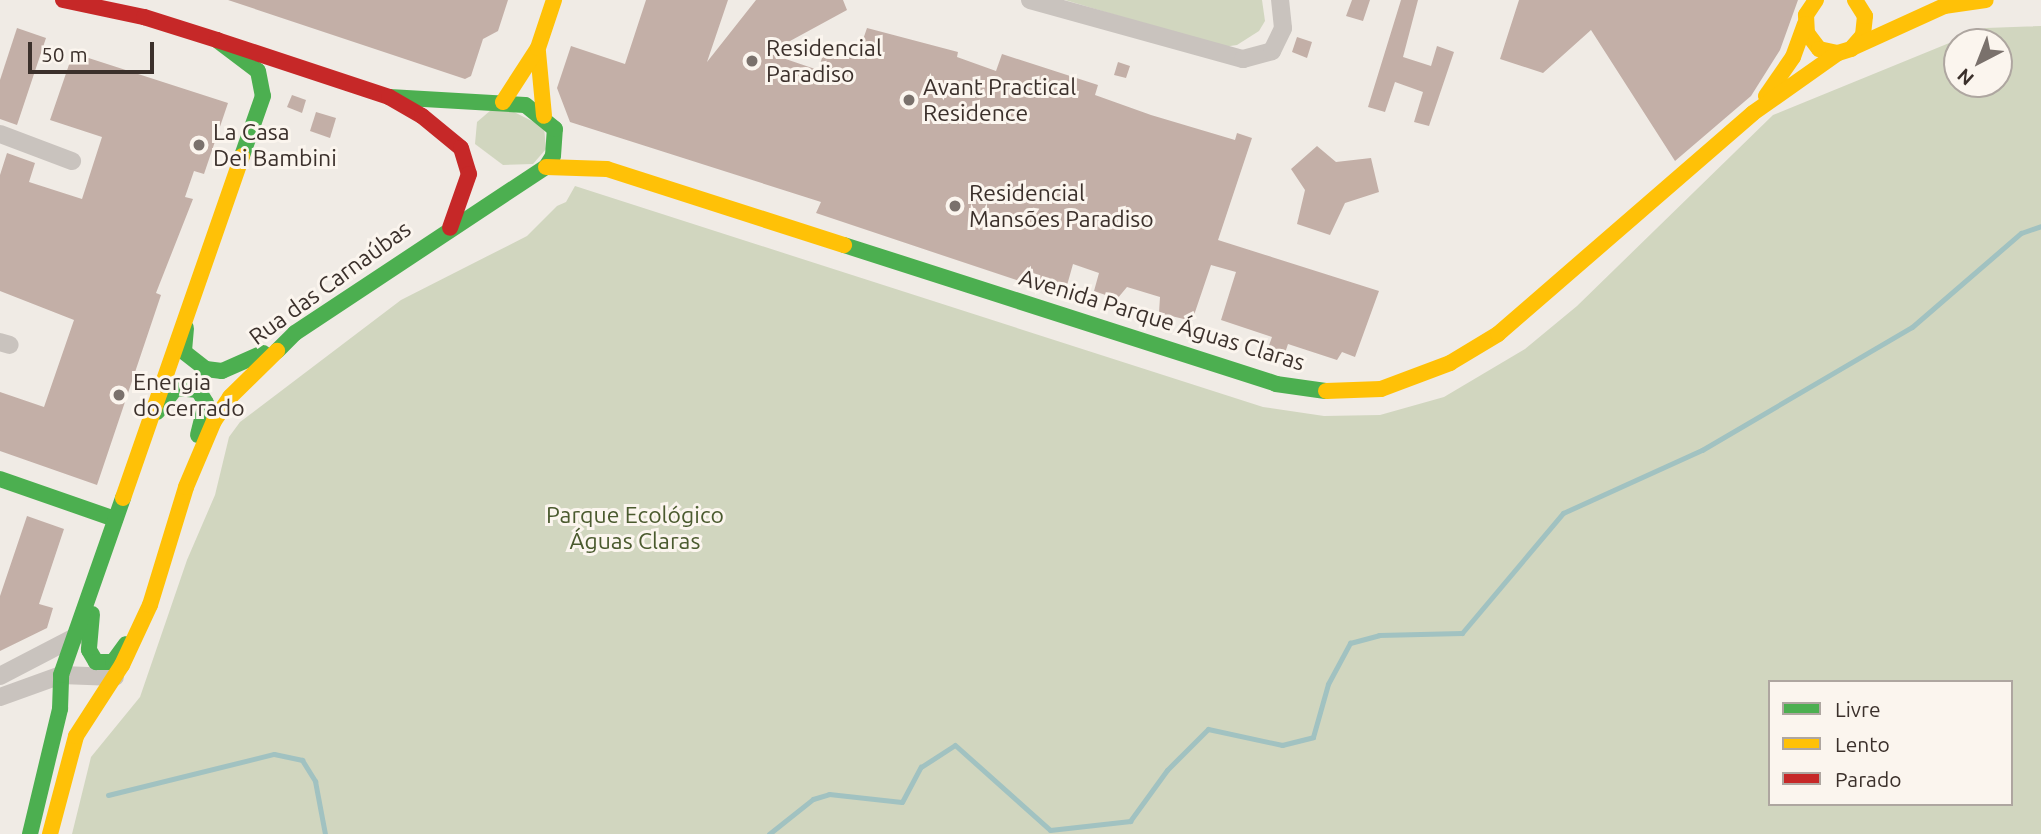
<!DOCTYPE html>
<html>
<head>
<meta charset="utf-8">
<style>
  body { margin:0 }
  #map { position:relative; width:2041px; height:834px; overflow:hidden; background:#f0ebe5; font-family:Ubuntu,sans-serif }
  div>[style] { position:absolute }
  .green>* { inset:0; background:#d1d6bf }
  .stream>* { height:5px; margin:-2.5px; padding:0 2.5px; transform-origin:2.5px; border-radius:2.5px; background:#a1c2c1 }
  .building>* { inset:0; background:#c3afa7 }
  .street>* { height:18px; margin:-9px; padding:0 9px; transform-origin:9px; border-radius:9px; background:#c9c3be }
  .fast>* { height:16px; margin:-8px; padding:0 8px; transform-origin:8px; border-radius:8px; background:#4caf50 }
  .slow>* { height:16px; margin:-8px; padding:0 8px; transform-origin:8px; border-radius:8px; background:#ffc107 }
  .jam>* { height:16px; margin:-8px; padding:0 8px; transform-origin:8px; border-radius:8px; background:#c62828 }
  .dots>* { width:19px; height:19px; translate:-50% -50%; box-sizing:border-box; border:4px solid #fbf5ee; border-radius:50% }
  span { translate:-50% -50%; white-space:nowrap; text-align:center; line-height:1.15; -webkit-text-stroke:6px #fbf5ee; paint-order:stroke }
  .poi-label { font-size:23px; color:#3b302b }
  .left { translate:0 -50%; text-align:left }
  .street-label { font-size:23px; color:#3b302b }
  .park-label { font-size:23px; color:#4a5a2e }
  .legend { position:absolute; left:1768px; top:680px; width:245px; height:126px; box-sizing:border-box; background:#fbf5ee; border:2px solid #aea6a0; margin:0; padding:9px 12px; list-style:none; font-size:21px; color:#3b302b }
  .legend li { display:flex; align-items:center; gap:14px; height:35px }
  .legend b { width:35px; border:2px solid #aea6a0 }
  .north { position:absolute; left:1943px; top:28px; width:70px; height:70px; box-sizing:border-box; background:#fbf5ee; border:2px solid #aea6a0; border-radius:50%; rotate:222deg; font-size:19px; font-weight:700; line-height:28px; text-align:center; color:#3b302b }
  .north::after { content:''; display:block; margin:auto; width:24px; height:32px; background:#7a716c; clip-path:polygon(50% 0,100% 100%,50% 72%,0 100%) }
  .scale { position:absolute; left:28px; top:42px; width:126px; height:32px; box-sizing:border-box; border:4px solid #3b302b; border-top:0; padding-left:9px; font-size:21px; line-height:24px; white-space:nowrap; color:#3b302b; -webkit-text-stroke:5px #fbf5ee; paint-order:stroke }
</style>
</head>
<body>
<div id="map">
  <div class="green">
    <div style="clip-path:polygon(1065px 0,1262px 0,1265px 21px,1259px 31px,1237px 45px,1223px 47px)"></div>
    <div style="clip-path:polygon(evenodd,2041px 26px,2041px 834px,72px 834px,91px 757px,140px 697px,187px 560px,215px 495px,229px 437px,240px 422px,401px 300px,527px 236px,557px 206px,566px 202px,575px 186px,1263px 407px,1324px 416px,1380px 415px,1444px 397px,1525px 349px,1577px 306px,1773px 115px,1986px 28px,2041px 26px,1999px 42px,1999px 84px,1957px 84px,1957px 42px,1999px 42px,2041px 26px,1770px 682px,2011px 682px,2011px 804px,1770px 804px,1770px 682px)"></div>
    <div style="clip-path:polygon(504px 107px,544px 127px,546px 149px,533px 164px,503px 165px,475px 144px,477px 122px,491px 110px)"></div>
  </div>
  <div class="stream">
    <div style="left:108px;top:795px;width:171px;rotate:-13.9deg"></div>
    <div style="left:274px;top:754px;width:29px;rotate:12deg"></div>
    <div style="left:302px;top:760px;width:25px;rotate:58deg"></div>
    <div style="left:315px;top:781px;width:54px;rotate:79.3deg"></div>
    <div style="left:769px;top:834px;width:56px;rotate:-38.5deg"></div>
    <div style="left:813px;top:799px;width:17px;rotate:-17deg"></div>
    <div style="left:829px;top:794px;width:73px;rotate:6.3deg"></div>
    <div style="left:902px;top:802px;width:40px;rotate:-62deg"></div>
    <div style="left:921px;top:767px;width:40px;rotate:-32.9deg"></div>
    <div style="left:955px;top:745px;width:127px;rotate:41.8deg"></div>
    <div style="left:1050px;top:830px;width:81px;rotate:-6.4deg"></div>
    <div style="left:1130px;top:821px;width:63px;rotate:-54deg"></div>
    <div style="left:1167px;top:770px;width:58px;rotate:-45deg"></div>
    <div style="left:1208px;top:729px;width:76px;rotate:12.2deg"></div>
    <div style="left:1282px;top:745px;width:32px;rotate:-14deg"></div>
    <div style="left:1313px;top:737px;width:55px;rotate:-74.2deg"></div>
    <div style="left:1328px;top:684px;width:47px;rotate:-61.8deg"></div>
    <div style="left:1350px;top:643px;width:30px;rotate:-15deg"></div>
    <div style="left:1379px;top:635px;width:83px;rotate:-1.4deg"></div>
    <div style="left:1462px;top:633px;width:157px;rotate:-49.9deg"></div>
    <div style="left:1563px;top:513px;width:153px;rotate:-24.4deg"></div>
    <div style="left:1702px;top:450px;width:243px;rotate:-30.4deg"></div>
    <div style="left:1912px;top:327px;width:144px;rotate:-40.8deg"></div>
    <div style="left:2021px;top:233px;width:21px;rotate:-19deg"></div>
  </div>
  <div class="building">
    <div style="clip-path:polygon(228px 0,508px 0,498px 31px,483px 39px,471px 76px,465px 79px)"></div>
    <div style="clip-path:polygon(646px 0,728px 0,707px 62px,756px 0,843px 0,847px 10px,768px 53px,818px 70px,827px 43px,858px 54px,867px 28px,958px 52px,957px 57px,996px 71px,1002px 54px,1098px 85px,1095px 95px,1151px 115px,1235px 140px,1237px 133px,1252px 138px,1218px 240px,1379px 291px,1355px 357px,1342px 352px,1337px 360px,1288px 344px,1285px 353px,1268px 348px,1272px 337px,1221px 320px,1236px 272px,1211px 265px,1192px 321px,1159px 313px,1160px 297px,1127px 287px,1117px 299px,1094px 291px,1099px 273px,1073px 264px,1064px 296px,816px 213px,821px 202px,570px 122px,557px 88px,571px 46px,625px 64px)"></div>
    <div style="clip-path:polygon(1352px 0,1370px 0,1363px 21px,1346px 16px)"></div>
    <div style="clip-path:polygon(1401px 0,1418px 0,1403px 57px,1431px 66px,1437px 46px,1454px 52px,1429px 126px,1414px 122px,1423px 92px,1395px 82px,1385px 112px,1368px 107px)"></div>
    <div style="clip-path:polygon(1519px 0,1798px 0,1780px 50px,1751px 96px,1675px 161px,1591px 30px,1543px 73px,1500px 59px)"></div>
    <div style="clip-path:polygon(17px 28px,46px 38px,17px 125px,0 119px,0 80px)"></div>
    <div style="clip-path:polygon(1297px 37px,1312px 42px,1307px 58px,1292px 52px)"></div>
    <div style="clip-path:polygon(73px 53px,228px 103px,204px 174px,194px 171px,185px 197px,193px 199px,156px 293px,161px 295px,97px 485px,0 451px,0 392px,44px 407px,74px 320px,0 291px,0 175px,7px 153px,35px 163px,29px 182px,82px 199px,102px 137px,50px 120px)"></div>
    <div style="clip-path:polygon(1118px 62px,1130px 66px,1126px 78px,1114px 75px)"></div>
    <div style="clip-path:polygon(292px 95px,306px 100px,302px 113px,287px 107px)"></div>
    <div style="clip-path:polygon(316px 112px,336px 118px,330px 138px,310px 131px)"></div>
    <div style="clip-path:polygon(1317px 146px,1336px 162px,1371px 158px,1379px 192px,1345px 203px,1330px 235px,1297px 224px,1305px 190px,1291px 169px)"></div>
    <div style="clip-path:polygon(27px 516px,64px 529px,39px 604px,53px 608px,47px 628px,0 651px,0 596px)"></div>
  </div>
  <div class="street">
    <div style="left:1030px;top:0;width:221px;rotate:15.5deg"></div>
    <div style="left:1243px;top:59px;width:30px;rotate:-15deg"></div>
    <div style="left:1272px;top:51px;width:25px;rotate:-64deg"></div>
    <div style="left:1283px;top:28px;width:28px;rotate:-96deg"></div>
    <div style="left:0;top:134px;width:77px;rotate:20.6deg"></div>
    <div style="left:0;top:342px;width:10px;rotate:17deg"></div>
    <div style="left:0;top:676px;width:85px;rotate:-27.5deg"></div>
    <div style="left:0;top:697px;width:65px;rotate:-19.8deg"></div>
    <div style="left:61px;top:675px;width:54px;rotate:2.1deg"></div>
  </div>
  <div class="fast">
    <div style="left:217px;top:40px;width:51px;rotate:37.1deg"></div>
    <div style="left:258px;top:71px;width:25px;rotate:79deg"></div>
    <div style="left:263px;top:96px;width:64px;rotate:109.3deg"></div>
    <div style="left:844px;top:245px;width:454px;rotate:17.8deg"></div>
    <div style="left:1276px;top:384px;width:50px;rotate:8deg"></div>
    <div style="left:186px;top:328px;width:24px;rotate:95deg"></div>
    <div style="left:184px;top:352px;width:28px;rotate:38deg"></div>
    <div style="left:206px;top:369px;width:16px;rotate:7deg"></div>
    <div style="left:222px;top:371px;width:45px;rotate:-23.7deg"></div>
    <div style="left:277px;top:351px;width:25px;rotate:-45deg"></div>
    <div style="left:295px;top:333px;width:301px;rotate:-33.5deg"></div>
    <div style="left:546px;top:167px;width:13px;rotate:-58deg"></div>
    <div style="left:553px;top:156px;width:27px;rotate:-86deg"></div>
    <div style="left:555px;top:129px;width:38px;rotate:-141deg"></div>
    <div style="left:525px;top:105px;width:136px;rotate:-176.6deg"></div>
    <div style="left:157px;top:412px;width:31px;rotate:-52deg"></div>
    <div style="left:176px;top:388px;width:22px;rotate:5deg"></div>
    <div style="left:198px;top:390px;width:15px;rotate:58deg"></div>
    <div style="left:206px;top:403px;width:33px;rotate:104deg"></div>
    <div style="left:0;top:479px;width:122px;rotate:19.2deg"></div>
    <div style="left:92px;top:614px;width:36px;rotate:95deg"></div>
    <div style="left:89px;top:650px;width:14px;rotate:60deg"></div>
    <div style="left:96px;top:662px;width:17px"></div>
    <div style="left:113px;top:662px;width:22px;rotate:-54deg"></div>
    <div style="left:30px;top:834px;width:129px;rotate:-76.5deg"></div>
    <div style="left:60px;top:709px;width:34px;rotate:-88deg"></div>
    <div style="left:61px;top:675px;width:188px;rotate:-70.7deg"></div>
  </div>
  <div class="slow">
    <div style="left:1816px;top:0;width:18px;rotate:124deg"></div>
    <div style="left:1806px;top:15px;width:18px;rotate:87deg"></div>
    <div style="left:1807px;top:33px;width:20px;rotate:53deg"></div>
    <div style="left:1819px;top:49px;width:19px;rotate:12deg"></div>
    <div style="left:1838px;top:53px;width:14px;rotate:-17deg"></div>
    <div style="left:1851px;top:49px;width:18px;rotate:-49deg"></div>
    <div style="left:1863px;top:35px;width:19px;rotate:-84deg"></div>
    <div style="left:1865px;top:16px;width:19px;rotate:-122deg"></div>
    <div style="left:1852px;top:48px;width:101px;rotate:-24.5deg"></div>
    <div style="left:1944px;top:6px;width:42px;rotate:-8.1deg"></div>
    <div style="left:538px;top:52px;width:64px;rotate:84.6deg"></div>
    <div style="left:1766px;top:96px;width:47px;rotate:-55.3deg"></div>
    <div style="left:1793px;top:57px;width:35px;rotate:-70deg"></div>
    <div style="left:503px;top:102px;width:64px;rotate:-57.1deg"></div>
    <div style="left:538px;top:48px;width:51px;rotate:-71.6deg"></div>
    <div style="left:546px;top:167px;width:61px;rotate:1.9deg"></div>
    <div style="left:607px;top:169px;width:249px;rotate:17.8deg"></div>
    <div style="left:1326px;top:391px;width:55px;rotate:-2.1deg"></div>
    <div style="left:1381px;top:389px;width:74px;rotate:-20.6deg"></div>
    <div style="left:1450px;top:363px;width:56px;rotate:-31.1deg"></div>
    <div style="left:1498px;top:334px;width:337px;rotate:-40.9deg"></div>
    <div style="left:1753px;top:113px;width:104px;rotate:-35.2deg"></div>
    <div style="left:123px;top:498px;width:362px;rotate:-70.8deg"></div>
    <div style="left:50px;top:834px;width:101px;rotate:-75.1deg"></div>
    <div style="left:76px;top:736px;width:85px;rotate:-57.1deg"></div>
    <div style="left:122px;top:665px;width:66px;rotate:-65deg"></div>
    <div style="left:150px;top:605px;width:123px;rotate:-73deg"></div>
    <div style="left:186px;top:487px;width:72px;rotate:-67deg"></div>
    <div style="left:214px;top:421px;width:29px;rotate:-56deg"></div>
    <div style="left:230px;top:397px;width:66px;rotate:-44.4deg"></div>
  </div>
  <div class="jam">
    <div style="left:63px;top:0;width:83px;rotate:11.9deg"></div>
    <div style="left:144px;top:17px;width:77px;rotate:17.5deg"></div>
    <div style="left:217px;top:40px;width:181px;rotate:18.3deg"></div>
    <div style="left:389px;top:97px;width:38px;rotate:30deg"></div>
    <div style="left:422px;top:116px;width:50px;rotate:39.4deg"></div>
    <div style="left:461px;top:148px;width:27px;rotate:73deg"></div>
    <div style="left:469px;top:174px;width:57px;rotate:109.4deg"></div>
  </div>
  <div class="dots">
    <div style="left:752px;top:61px;background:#7a716c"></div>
    <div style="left:909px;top:100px;background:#7a716c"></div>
    <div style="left:199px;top:145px;background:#7a716c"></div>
    <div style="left:955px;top:206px;background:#7a716c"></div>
    <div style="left:119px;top:395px;background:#7a716c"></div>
  </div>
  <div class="poi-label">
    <span class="left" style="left:766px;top:61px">Residencial<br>Paradiso</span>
    <span class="left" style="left:923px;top:100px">Avant Practical<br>Residence</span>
    <span class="left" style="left:213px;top:145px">La Casa<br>Dei Bambini</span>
    <span class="left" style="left:969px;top:206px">Residencial<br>Mansões Paradiso</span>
    <span class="left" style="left:133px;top:395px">Energia<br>do cerrado</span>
  </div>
  <div class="street-label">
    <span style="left:330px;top:283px;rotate:-36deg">Rua das Carnaúbas</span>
    <span style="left:1162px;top:320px;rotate:17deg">Avenida Parque Águas Claras</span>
  </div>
  <div class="park-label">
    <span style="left:635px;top:528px">Parque Ecológico<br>Águas Claras</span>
  </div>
  <ul class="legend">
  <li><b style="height:9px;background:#4caf50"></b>Livre</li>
  <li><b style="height:9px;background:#ffc107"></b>Lento</li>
  <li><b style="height:9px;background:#c62828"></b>Parado</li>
  </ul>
  <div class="north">N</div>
  <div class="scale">50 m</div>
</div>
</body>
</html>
